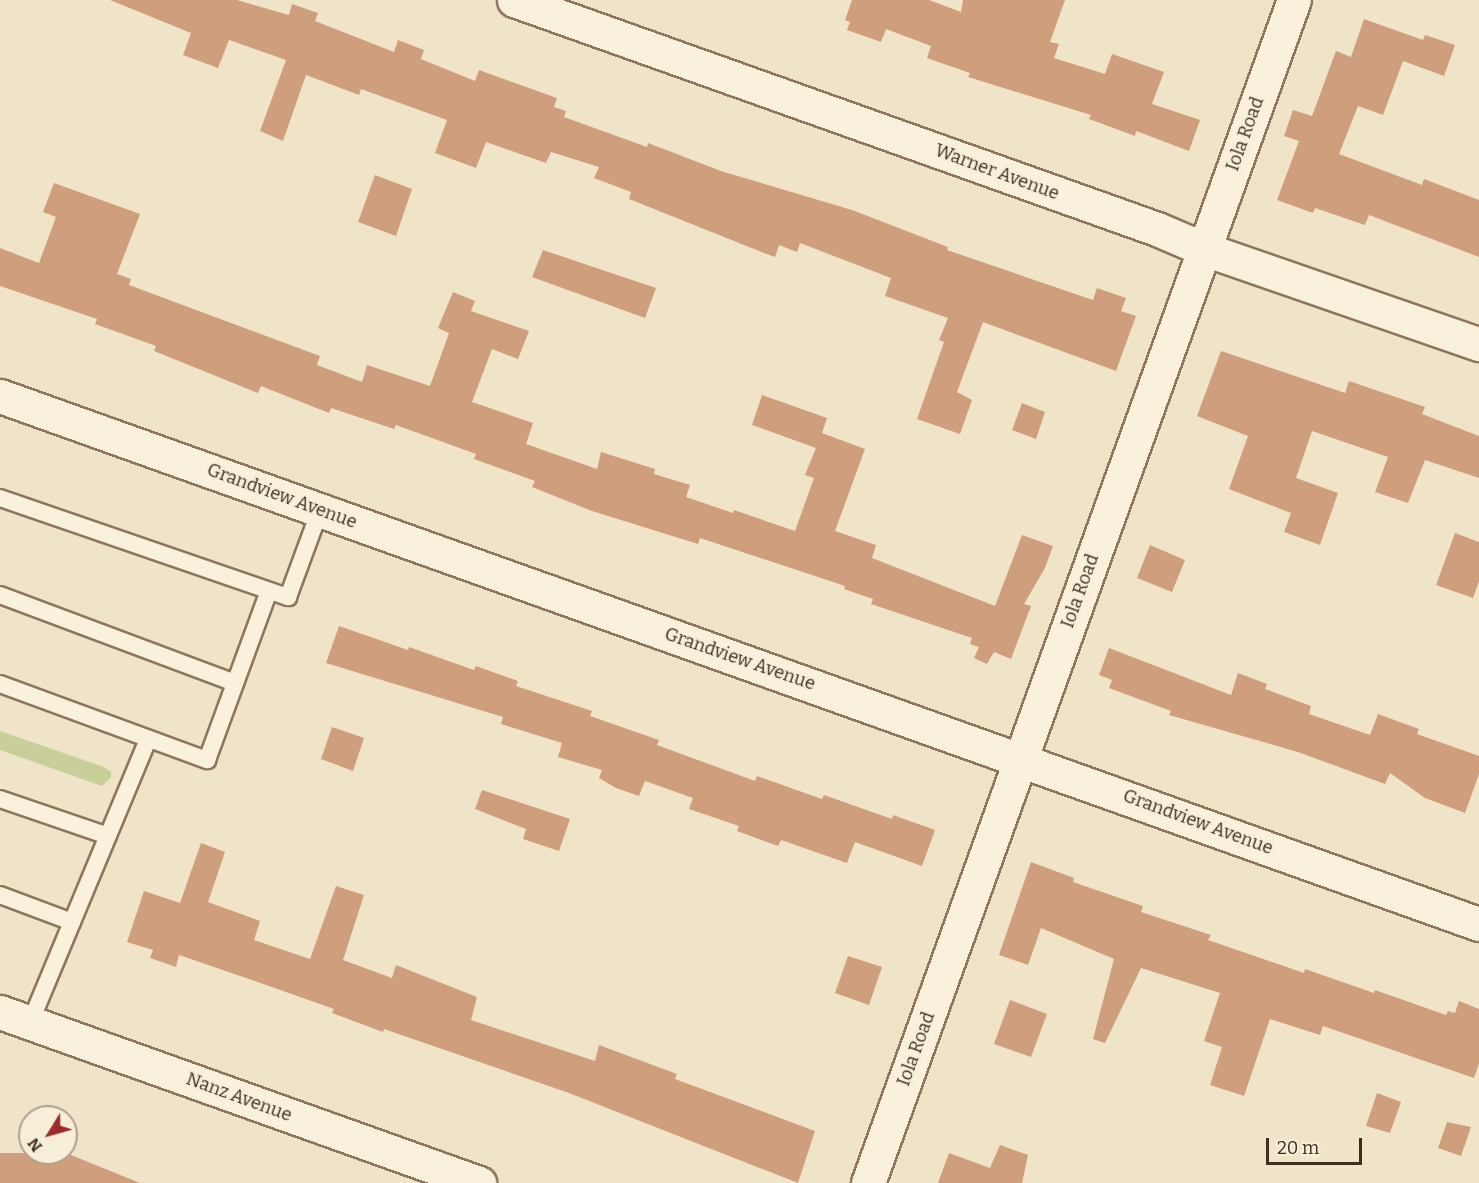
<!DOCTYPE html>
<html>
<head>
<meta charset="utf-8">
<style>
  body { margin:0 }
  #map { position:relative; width:1479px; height:1183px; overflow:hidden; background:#f0e4c8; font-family:Bitter,serif }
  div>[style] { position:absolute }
  .green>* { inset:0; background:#c9cf9b }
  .building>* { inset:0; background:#cf9f7d }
  .roads { filter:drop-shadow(2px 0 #8d765c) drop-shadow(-2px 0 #8d765c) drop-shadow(0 2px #8d765c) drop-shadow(0 -2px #8d765c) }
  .service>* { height:16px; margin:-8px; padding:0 8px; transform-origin:8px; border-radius:8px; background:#faf1dc }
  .minor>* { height:33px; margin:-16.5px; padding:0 16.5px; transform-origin:16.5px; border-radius:16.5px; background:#faf1dc }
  span { translate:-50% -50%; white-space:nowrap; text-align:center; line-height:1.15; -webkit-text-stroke:4.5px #f7eed8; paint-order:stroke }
  .street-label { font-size:18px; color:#3d2e20 }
  .north { position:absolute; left:18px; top:1105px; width:60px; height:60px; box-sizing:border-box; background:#f7eed8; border:2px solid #ada18e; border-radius:50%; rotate:233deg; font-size:16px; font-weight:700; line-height:24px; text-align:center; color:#3d2e20 }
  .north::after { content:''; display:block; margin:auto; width:21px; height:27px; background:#9e2a2b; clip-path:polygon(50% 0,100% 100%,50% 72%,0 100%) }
  .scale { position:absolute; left:1266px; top:1138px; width:96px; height:27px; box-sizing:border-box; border:3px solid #3d2e20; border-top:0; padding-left:8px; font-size:18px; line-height:21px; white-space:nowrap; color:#3d2e20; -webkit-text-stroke:4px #f7eed8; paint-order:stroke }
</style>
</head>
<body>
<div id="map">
  <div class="green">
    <div style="clip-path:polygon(0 731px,104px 767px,111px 772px,111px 778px,102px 786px,0 750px)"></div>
  </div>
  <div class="building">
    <div style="clip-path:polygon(110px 0,237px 0,289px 15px,292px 4px,318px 13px,315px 21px,394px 52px,398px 40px,424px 50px,421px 59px,475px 81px,479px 70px,557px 98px,554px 107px,566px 111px,564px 117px,647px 147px,648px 143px,721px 171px,852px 210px,948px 247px,947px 250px,1093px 300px,1097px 288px,1126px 298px,1121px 311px,1136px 316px,1116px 371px,983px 322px,957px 392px,972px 400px,960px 434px,917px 419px,944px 342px,939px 340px,948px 318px,885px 296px,891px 278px,800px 243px,797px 252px,779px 245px,775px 257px,759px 251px,629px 199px,631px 192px,594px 178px,599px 167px,551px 152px,546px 163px,486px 142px,476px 168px,435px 153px,447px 120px,361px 89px,359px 95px,306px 75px,283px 141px,260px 131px,286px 60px,229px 40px,218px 68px,183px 55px,191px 33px)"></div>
    <div style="clip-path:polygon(852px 0,929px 0,961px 12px,963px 0,1065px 0,1050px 42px,1059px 44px,1054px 58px,1105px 74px,1112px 54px,1164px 72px,1152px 104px,1200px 120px,1189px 151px,1136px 131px,1135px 136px,1089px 119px,1091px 115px,968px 77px,970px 73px,927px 58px,931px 46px,886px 29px,881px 42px,847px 30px,850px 22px,845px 20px)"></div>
    <div style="clip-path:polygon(1364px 19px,1423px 40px,1425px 35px,1455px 45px,1444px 76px,1403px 61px,1383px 115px,1358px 106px,1339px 154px,1422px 185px,1424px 179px,1479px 200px,1479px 257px,1369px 215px,1365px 225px,1315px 208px,1313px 213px,1277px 200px,1299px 141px,1284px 136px,1293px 110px,1312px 116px,1336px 51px,1351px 57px)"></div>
    <div style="clip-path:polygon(375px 175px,412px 189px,396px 236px,358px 222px)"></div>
    <div style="clip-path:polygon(54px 183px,140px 214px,117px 274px,131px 279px,129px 285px,320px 356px,317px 365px,362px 382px,367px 365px,430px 386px,449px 333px,438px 328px,453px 292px,475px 301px,471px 311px,529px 331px,518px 359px,492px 349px,472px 402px,533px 423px,526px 444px,597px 469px,601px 452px,655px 469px,654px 474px,690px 485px,686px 497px,733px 513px,734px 510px,795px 531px,814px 478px,805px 475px,816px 448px,752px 425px,762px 395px,827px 418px,822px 433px,865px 449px,835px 531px,876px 545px,872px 558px,995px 606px,1022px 535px,1053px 546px,1045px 568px,1024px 604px,1031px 606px,1011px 659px,994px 652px,987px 664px,974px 658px,979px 647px,970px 644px,972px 638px,871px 604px,873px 599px,844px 589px,845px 586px,700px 538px,698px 544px,592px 511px,532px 487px,535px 481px,474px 459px,476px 454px,396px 425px,394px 429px,331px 408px,329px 413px,261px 386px,258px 393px,154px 351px,156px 346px,95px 324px,97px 319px,0 286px,0 248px,39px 263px,56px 217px,43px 212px)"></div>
    <div style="clip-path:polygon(543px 250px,656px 288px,645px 318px,532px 277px)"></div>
    <div style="clip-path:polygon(1221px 351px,1345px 393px,1349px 381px,1425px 407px,1422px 414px,1479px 436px,1479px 478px,1425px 460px,1408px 503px,1375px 492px,1388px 457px,1312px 431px,1296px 478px,1338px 493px,1320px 545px,1284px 532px,1291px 513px,1229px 489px,1248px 436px,1197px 416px)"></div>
    <div style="clip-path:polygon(1022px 403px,1045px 412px,1036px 439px,1012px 430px)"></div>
    <div style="clip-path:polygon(1455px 533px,1479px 542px,1479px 581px,1473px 598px,1436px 585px)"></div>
    <div style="clip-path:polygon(1150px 545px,1185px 560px,1172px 592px,1137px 578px)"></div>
    <div style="clip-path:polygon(339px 626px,408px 650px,409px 647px,474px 670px,476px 666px,518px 681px,516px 686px,592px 711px,590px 716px,659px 740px,657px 745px,755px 781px,757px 776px,822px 799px,824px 795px,892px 819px,893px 815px,935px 830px,922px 866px,855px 842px,847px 863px,781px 840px,778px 846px,737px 831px,739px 826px,689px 809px,693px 798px,645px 781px,639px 796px,616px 788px,599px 778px,602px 770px,558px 757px,562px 743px,501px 724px,503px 717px,326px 663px)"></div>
    <div style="clip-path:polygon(1109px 648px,1231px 695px,1238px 673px,1267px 684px,1265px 689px,1311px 706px,1309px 714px,1370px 735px,1378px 714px,1419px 729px,1417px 734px,1479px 756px,1479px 774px,1465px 813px,1425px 798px,1390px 773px,1385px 784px,1298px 752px,1169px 715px,1171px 711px,1109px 688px,1112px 680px,1099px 675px)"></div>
    <div style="clip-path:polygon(332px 727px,364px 738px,353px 771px,321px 759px)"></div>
    <div style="clip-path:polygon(482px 790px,570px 819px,559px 851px,523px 839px,526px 829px,475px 809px)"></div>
    <div style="clip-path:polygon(201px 843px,225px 852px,208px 902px,260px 921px,254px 940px,310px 959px,336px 886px,364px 895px,343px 960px,392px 978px,396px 965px,477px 997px,471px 1020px,595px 1061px,599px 1045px,677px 1074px,675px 1079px,815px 1131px,798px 1183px,569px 1093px,384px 1029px,383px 1032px,332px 1013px,334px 1009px,249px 979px,179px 955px,176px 967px,150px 958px,153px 950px,127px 942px,144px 891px,180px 903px)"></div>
    <div style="clip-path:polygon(1031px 862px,1074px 878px,1073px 882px,1143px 906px,1141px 912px,1211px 935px,1208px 940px,1304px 973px,1305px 969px,1374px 993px,1375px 990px,1446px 1015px,1448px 1011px,1455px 1013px,1459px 1001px,1479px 1009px,1479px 1063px,1474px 1078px,1323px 1026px,1320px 1035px,1270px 1019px,1244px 1096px,1210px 1085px,1222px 1047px,1204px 1041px,1220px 993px,1141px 968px,1105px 1043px,1093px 1039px,1114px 959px,1041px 928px,1028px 965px,999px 955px)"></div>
    <div style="clip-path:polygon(848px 956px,882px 967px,869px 1005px,835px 993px)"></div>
    <div style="clip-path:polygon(1010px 1000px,1047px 1014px,1031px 1057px,994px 1044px)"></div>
    <div style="clip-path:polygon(1377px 1093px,1401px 1102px,1390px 1133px,1366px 1126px)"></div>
    <div style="clip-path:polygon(1447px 1122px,1471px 1127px,1461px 1156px,1438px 1148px)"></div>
    <div style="clip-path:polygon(1000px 1145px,1028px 1155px,1022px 1183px,938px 1183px,949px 1153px,990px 1168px)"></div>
    <div style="clip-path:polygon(0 1153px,66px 1153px,140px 1183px,0 1183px)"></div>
  </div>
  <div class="roads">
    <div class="service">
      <div style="left:0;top:498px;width:305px;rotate:19deg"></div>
      <div style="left:288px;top:597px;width:93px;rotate:-69.8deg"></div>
      <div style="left:0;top:595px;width:251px;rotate:20.5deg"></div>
      <div style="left:0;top:684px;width:221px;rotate:20.2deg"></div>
      <div style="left:207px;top:760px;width:180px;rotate:-69.9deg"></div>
      <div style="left:0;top:799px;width:114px;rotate:18.9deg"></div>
      <div style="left:0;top:895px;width:77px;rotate:20.6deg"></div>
      <div style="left:30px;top:1023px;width:308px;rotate:-67.4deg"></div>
    </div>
    <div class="minor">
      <div style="left:514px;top:0;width:683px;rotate:19.6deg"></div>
      <div style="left:1157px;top:229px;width:51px;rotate:23.1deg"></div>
      <div style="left:1204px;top:249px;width:291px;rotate:19.1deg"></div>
      <div style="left:0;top:396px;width:1570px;rotate:19.65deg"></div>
      <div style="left:0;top:1012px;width:509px;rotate:19.65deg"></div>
      <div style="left:868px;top:1183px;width:1257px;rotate:-70.2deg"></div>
    </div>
  </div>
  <div class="street-label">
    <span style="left:1245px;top:134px;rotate:-70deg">Iola Road</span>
    <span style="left:997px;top:172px;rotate:20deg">Warner Avenue</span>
    <span style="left:282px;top:496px;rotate:20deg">Grandview Avenue</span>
    <span style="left:1080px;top:591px;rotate:-70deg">Iola Road</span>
    <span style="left:740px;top:659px;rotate:19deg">Grandview Avenue</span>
    <span style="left:1198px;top:822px;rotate:20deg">Grandview Avenue</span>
    <span style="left:916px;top:1049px;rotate:-70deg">Iola Road</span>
    <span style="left:239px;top:1097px;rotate:20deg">Nanz Avenue</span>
  </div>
  <div class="north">N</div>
  <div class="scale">20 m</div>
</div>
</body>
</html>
